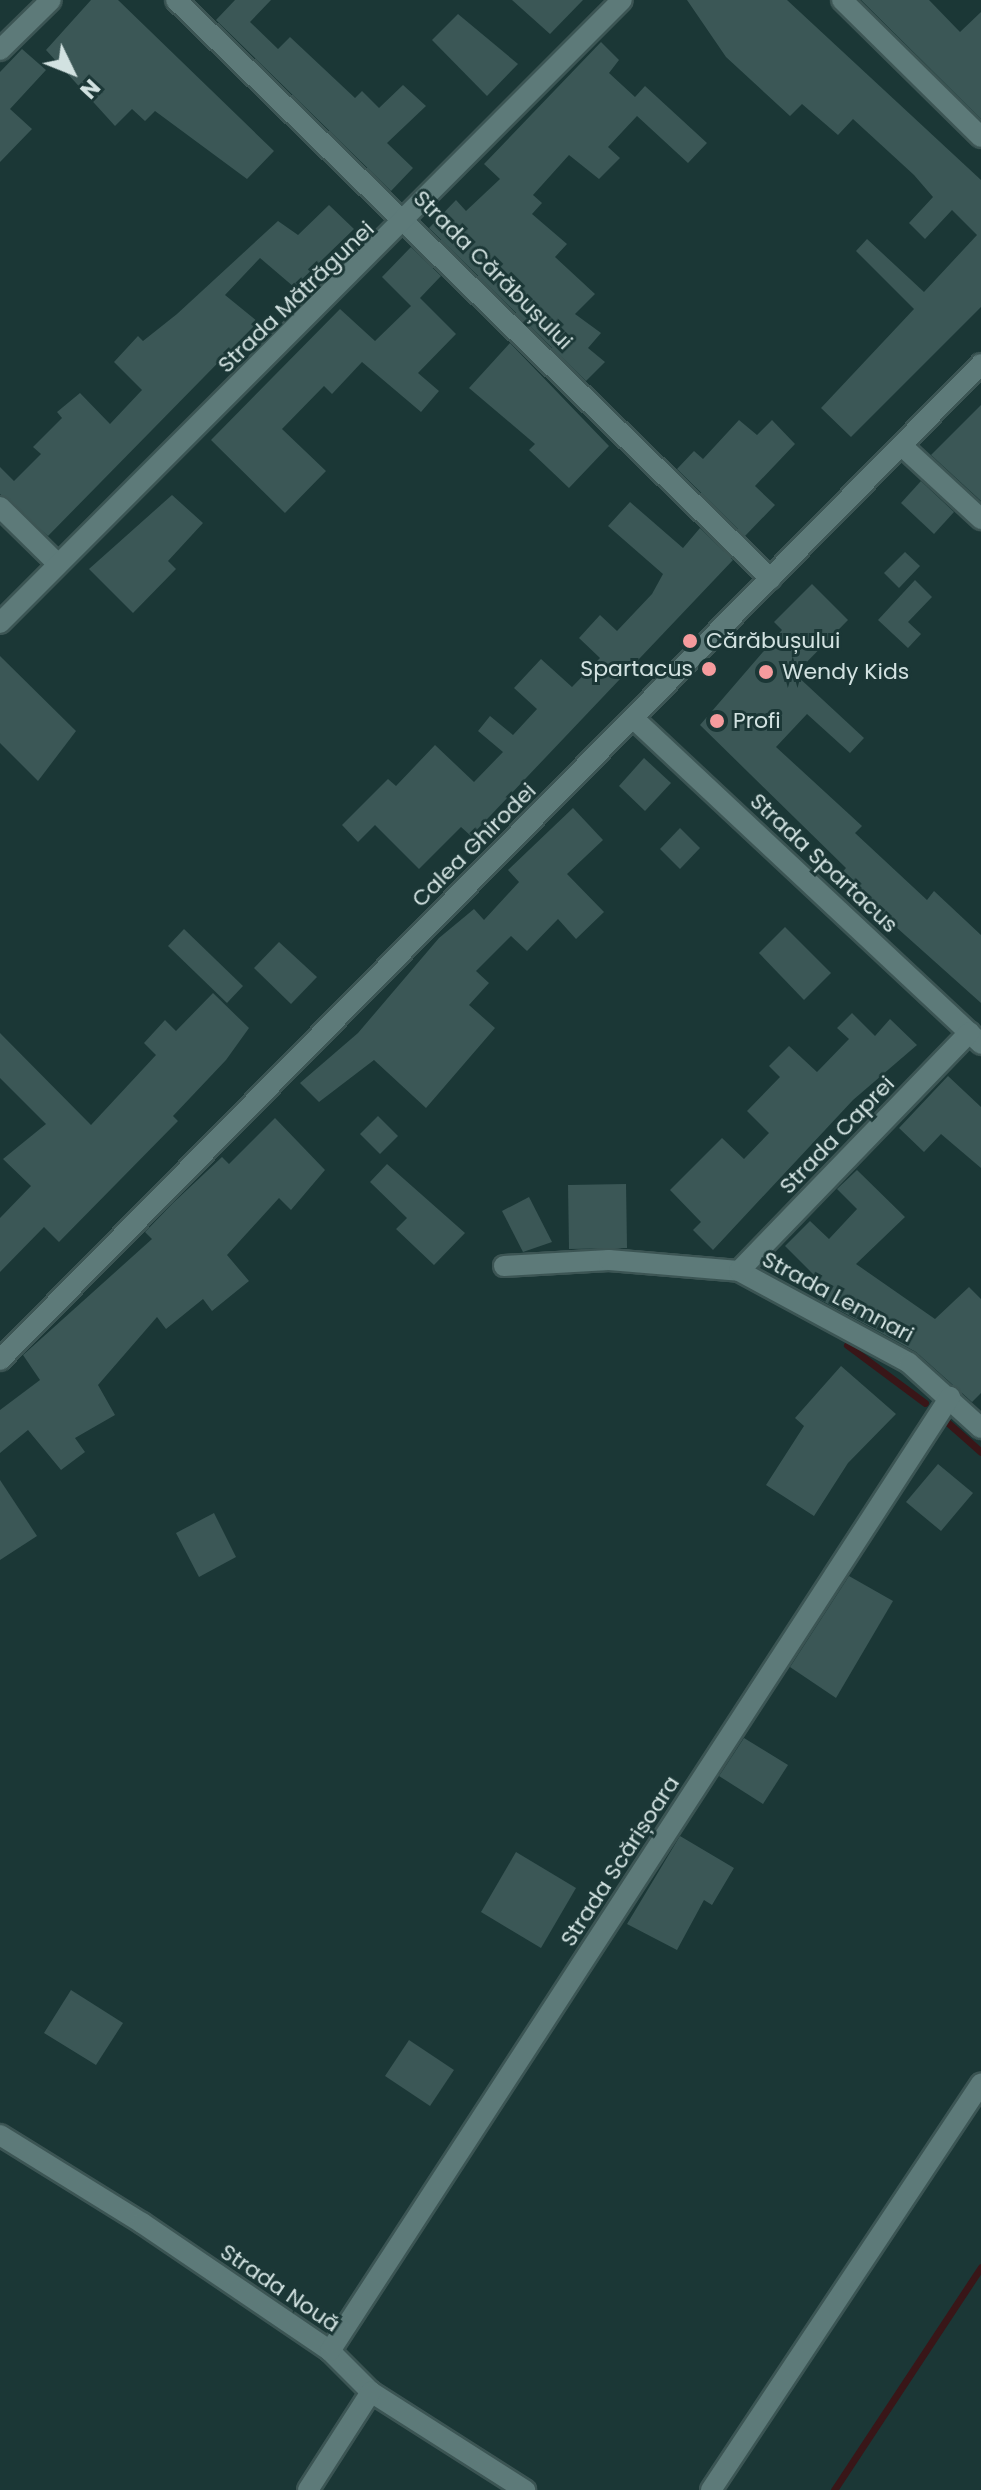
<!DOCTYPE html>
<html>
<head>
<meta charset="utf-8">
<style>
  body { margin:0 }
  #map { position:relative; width:981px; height:2490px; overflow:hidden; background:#1b3736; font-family:Poppins,sans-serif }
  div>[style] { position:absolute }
  .stream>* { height:7px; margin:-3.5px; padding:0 3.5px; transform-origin:3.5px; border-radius:3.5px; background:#391618 }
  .building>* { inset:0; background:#3b5756 }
  .roads { filter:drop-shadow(2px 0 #3c5554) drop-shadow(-2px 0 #3c5554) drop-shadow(0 2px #3c5554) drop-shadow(0 -2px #3c5554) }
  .minor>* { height:20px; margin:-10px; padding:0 10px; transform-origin:10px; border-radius:10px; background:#5d7a79 }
  .dots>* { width:22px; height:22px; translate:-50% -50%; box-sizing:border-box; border:4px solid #1b3736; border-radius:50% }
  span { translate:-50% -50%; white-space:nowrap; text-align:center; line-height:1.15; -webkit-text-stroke:6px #1b3736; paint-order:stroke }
  .street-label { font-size:22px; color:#d2e2e1 }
  .poi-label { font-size:22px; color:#d2e2e1 }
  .left { translate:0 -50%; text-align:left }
  .right { translate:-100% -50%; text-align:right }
  .north { position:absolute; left:32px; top:32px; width:80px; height:80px; -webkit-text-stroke:6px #1b3736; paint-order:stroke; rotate:133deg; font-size:22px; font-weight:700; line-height:32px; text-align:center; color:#d2e2e1 }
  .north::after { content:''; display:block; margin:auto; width:28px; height:36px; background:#d2e2e1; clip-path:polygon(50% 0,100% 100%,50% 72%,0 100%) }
</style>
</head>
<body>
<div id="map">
  <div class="stream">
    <div style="left:847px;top:1345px;width:97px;rotate:36.6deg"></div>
    <div style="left:947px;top:1422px;width:45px;rotate:41.4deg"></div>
    <div style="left:834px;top:2490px;width:267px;rotate:-56.6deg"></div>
  </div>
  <div class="building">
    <div style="clip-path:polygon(91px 0,118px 0,274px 151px,247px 179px,155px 111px,145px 121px,132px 109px,115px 126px,46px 50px)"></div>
    <div style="clip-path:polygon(235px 0,271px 0,250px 22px,278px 49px,290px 37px,355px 98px,362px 91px,379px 108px,403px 85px,426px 106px,387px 143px,413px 168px,391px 191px,216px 20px)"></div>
    <div style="clip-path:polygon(512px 0,583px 0,550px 34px)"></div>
    <div style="clip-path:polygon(687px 0,787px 0,981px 180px,981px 307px,851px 437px,821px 408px,914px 309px,856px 251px,867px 239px,924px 292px,977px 235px,952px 210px,925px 239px,909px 223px,933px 197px,914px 175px,853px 119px,838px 135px,802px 104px,790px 116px,726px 57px)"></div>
    <div style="clip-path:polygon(861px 0,929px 0,960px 32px,981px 12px,981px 119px)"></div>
    <div style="clip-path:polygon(458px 14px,518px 64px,487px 96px,432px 40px)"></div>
    <div style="clip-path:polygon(601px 42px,619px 60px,609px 73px,635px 97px,645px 86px,707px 143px,688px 163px,637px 116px,608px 147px,620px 158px,599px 179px,569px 155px,533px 195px,542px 203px,532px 214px,567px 244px,555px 257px,595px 294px,575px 314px,601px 333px,588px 348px,605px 362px,586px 381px,429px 228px,456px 200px,466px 211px,500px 179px,484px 164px)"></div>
    <div style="clip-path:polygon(22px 49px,46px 70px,10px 109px,32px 129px,0 162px,0 72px)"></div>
    <div style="clip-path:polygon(329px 205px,354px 229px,294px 287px,260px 258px,225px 295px,258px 322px,48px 536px,0 494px,0 467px,14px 481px,41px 454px,33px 447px,62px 418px,57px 412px,80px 393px,110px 424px,142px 390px,114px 362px,138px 336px,143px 341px,177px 314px,278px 221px,298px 235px)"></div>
    <div style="clip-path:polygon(411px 247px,441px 276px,420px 298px,456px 334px,418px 373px,439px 391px,421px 412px,362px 362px,332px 394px,324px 386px,282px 429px,326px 471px,285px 513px,211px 440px,340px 309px,375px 341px,411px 306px,382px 277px)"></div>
    <div style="clip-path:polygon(510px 343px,609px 446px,569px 488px,529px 450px,535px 444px,469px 388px)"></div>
    <div style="clip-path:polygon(981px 405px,981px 501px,931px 455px)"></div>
    <div style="clip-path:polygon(739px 420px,757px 435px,772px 420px,795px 444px,755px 486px,775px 505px,745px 536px,677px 469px,694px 451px,703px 459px)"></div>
    <div style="clip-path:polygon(921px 481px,954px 512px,934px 534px,901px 503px)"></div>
    <div style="clip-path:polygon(172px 495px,203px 523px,168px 561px,176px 569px,133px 613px,89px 569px)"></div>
    <div style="clip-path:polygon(630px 502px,683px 548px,700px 528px,733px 560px,471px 836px,461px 827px,419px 869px,375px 825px,358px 842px,342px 825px,388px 779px,396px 786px,435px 745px,474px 782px,503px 752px,478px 731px,490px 716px,513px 735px,537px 709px,514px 688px,541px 659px,572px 687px,600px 658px,579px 638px,600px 615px,617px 631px,652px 594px,663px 574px,608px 526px)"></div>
    <div style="clip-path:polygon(905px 552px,920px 566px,899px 588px,884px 573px)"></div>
    <div style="clip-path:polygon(915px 580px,932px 597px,908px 622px,921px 634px,908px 648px,878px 620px)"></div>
    <div style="clip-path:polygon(812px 584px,848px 620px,795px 674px,864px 738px,850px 753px,807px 714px,776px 747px,862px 826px,855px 833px,927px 900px,934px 891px,981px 935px,981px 1003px,839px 876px,846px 868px,700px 725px,782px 630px,774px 622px)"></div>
    <div style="clip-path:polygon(0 656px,76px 731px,38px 781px,0 743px)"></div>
    <div style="clip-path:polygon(644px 758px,671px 783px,645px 811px,619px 786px)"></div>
    <div style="clip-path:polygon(573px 808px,603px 840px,567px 874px,604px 912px,576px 939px,558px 919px,527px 951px,511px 936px,476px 971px,489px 983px,469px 1005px,495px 1028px,426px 1108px,374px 1060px,319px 1102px,300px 1083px,358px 1033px,439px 938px,474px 909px,484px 920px,519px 882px,508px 870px)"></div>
    <div style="clip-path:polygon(680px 828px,700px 848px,680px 869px,660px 849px)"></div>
    <div style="clip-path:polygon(785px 927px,831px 973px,804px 1000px,759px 953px)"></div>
    <div style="clip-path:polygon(184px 929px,243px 986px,227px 1003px,168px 946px)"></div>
    <div style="clip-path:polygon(279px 942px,317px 977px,291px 1004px,254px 968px)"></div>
    <div style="clip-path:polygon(213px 993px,249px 1028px,226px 1060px,173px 1116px,178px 1121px,59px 1242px,44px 1227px,0 1272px,0 1218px,31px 1186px,3px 1159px,46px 1124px,0 1078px,0 1033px,91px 1125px,156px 1055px,144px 1043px,165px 1020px,176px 1031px)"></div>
    <div style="clip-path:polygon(852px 1013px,875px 1036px,890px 1019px,917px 1045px,853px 1100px,713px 1250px,693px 1230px,701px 1222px,670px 1190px,722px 1138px,744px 1159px,769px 1133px,747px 1111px,780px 1077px,769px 1066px,789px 1046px,817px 1072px,849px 1039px,837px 1028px)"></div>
    <div style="clip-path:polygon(948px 1076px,981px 1107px,981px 1168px,941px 1134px,924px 1152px,899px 1128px)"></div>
    <div style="clip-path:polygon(378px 1116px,398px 1136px,380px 1154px,360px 1134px)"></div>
    <div style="clip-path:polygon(275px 1118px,325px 1170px,291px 1210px,279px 1198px,227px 1255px,249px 1281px,212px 1311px,203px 1299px,166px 1329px,157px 1317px,98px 1385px,115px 1415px,75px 1438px,85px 1452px,61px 1470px,28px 1430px,0 1453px,0 1410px,40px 1380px,23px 1355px,152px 1239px,145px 1232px,173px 1203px,222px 1157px,229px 1164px)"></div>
    <div style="clip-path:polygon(387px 1164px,465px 1233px,434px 1265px,396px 1229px,407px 1218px,370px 1182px)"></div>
    <div style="clip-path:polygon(857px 1170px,905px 1217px,856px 1264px,935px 1319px,969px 1287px,981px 1299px,981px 1393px,972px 1402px,916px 1352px,817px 1298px,822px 1283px,785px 1246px,810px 1221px,829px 1239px,857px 1209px,837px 1189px)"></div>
    <div style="clip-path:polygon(626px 1184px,627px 1248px,569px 1249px,568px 1185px)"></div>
    <div style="clip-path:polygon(529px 1197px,552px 1242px,523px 1252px,502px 1211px)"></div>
    <div style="clip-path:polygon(841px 1366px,896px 1414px,848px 1463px,814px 1516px,766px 1485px,804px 1426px,795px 1418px)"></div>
    <div style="clip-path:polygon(938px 1464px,973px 1493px,941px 1531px,906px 1502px)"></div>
    <div style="clip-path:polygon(0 1480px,37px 1536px,0 1560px)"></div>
    <div style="clip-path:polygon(214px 1513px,236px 1557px,199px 1577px,176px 1533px)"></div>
    <div style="clip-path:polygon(849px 1576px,893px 1601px,836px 1698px,790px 1667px)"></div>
    <div style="clip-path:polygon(744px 1738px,788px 1765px,763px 1804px,719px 1776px)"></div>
    <div style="clip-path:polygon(680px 1836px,734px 1868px,712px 1905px,704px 1900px,677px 1950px,627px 1924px)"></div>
    <div style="clip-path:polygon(516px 1852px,576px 1888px,541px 1948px,481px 1912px)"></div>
    <div style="clip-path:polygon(71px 1990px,123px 2023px,96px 2065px,44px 2033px)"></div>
    <div style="clip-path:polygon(409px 2040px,454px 2070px,430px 2106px,385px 2076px)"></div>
  </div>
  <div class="roads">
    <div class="minor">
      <div style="left:176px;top:0;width:830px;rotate:44.22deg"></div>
      <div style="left:842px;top:0;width:195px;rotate:44.6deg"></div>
      <div style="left:0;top:50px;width:71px;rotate:-44.4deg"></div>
      <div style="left:902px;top:446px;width:108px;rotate:42.7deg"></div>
      <div style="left:0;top:507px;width:81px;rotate:44.5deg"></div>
      <div style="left:0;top:623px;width:880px;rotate:-45.05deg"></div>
      <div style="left:633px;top:718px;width:477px;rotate:43.1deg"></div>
      <div style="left:504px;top:1266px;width:105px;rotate:-3.3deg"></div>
      <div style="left:609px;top:1260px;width:130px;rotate:4.8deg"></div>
      <div style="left:739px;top:1271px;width:193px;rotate:28.4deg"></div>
      <div style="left:909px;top:1363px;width:97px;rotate:42.1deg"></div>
      <div style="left:739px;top:1271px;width:332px;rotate:-46deg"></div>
      <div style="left:0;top:1360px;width:1398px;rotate:-45.43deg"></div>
      <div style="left:0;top:2135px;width:167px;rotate:31.8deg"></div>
      <div style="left:142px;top:2223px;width:227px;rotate:34.2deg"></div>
      <div style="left:330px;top:2351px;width:58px;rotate:45deg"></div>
      <div style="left:371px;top:2392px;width:183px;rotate:32.5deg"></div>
      <div style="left:330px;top:2351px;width:1138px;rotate:-56.98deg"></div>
      <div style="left:308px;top:2490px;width:117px;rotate:-57.3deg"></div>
      <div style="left:711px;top:2490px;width:488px;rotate:-56.4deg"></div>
    </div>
  </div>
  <div class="dots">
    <div style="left:690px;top:641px;background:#f59b9d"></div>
    <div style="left:709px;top:669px;background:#f59b9d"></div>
    <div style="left:766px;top:672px;background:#f59b9d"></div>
    <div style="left:717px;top:721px;background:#f59b9d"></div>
  </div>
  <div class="street-label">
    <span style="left:493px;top:270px;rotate:45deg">Strada Cărăbușului</span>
    <span style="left:296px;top:297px;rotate:-44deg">Strada Mătrăgunei</span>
    <span style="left:474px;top:845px;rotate:-45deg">Calea Ghirodei</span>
    <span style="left:824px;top:863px;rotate:43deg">Strada Spartacus</span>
    <span style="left:837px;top:1135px;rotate:-46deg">Strada Caprei</span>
    <span style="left:838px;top:1297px;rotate:28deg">Strada Lemnari</span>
    <span style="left:620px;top:1861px;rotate:-57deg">Strada Scărișoara</span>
    <span style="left:280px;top:2288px;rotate:34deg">Strada Nouă</span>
  </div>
  <div class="poi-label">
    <span class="left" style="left:706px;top:641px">Cărăbușului</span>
    <span class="right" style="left:693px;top:669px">Spartacus</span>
    <span class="left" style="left:782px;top:672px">Wendy Kids</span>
    <span class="left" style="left:733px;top:721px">Profi</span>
  </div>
  <div class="north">N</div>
</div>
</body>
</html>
